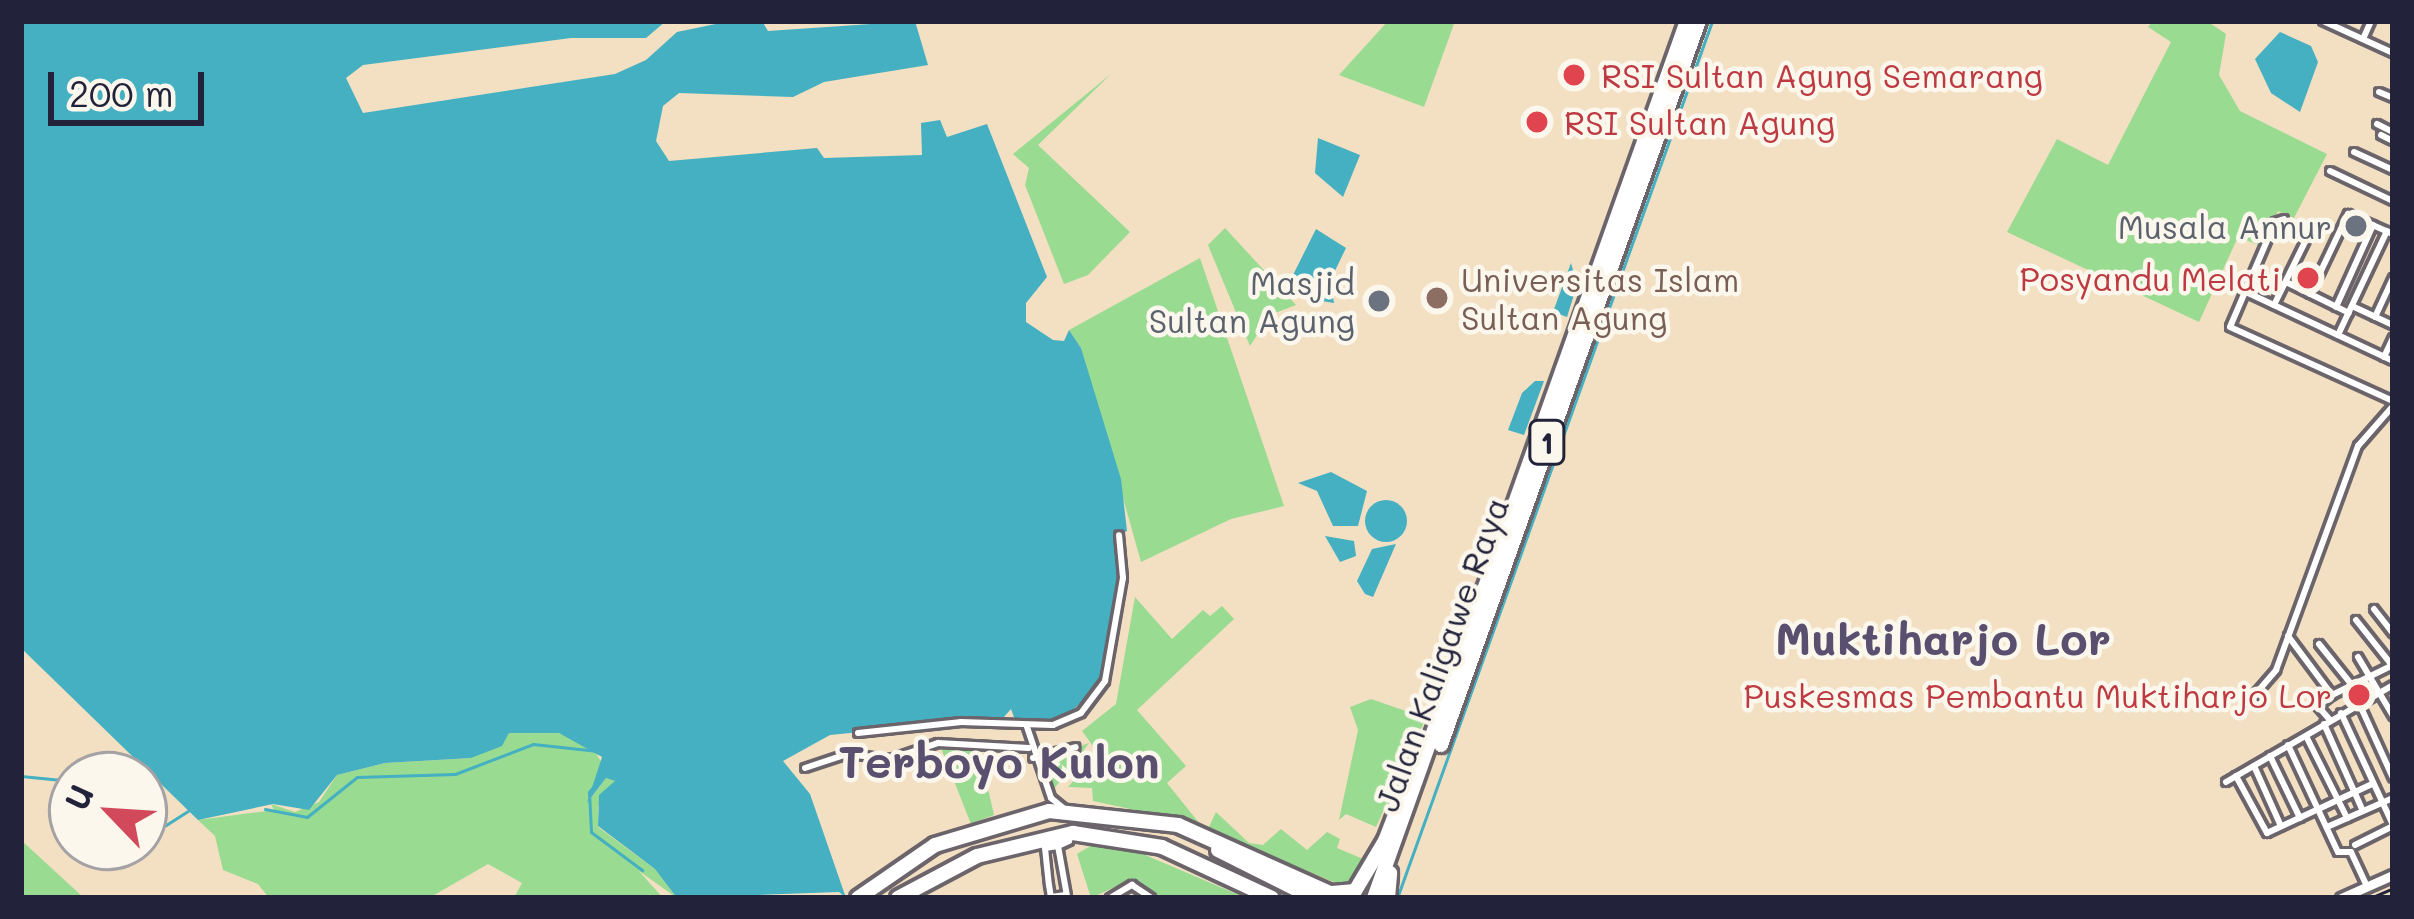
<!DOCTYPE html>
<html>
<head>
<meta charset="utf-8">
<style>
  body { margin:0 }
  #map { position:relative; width:2414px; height:919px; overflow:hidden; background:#f3dfc2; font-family:Mali,sans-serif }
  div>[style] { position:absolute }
  .green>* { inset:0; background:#9adb92 }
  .water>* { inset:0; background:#44b0c2 }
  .round { border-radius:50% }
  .stream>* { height:3px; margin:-1.5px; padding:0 1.5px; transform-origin:1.5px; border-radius:1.5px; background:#44b0c2 }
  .roads { filter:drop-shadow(3px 0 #6b646a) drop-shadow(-3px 0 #6b646a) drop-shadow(0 3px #6b646a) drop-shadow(0 -3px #6b646a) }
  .street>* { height:6px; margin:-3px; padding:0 3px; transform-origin:3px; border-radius:3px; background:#fff }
  .secondary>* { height:9px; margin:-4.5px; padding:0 4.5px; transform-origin:4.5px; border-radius:4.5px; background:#fff }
  .highway>* { height:14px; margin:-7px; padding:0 7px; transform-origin:7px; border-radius:7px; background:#fff }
  .rail>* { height:3px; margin:-1.5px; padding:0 1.5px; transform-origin:1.5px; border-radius:1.5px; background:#22223b }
  .dots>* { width:33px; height:33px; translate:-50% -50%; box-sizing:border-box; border:6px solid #fbf7ec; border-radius:50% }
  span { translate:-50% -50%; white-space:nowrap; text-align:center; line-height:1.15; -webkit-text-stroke:9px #fbf7ec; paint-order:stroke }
  .shield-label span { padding:3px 9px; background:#fbf7ec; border:3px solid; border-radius:9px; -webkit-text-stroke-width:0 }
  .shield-label { font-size:30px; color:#22223b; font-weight:700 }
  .health-label { font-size:33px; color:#be3a42 }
  .left { translate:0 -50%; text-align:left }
  .right { translate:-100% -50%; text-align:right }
  .worship-label { font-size:33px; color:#5b616d }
  .education-label { font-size:33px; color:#785e54 }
  .street-label { font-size:33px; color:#22223b }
  .district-label { font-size:45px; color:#595070; font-weight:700 }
  .frame { position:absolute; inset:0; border:24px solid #22223b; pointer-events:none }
  .north { position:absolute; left:48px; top:751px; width:120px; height:120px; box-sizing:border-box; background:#fbf7ec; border:3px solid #a4a2a5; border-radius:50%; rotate:295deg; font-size:33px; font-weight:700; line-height:48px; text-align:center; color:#22223b }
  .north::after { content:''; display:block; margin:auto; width:42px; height:54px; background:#d1495b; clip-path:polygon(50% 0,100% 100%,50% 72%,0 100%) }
  .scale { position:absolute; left:48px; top:72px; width:156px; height:54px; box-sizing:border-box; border:6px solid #22223b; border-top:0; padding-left:15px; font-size:36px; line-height:42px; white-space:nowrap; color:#22223b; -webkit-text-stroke:9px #fbf7ec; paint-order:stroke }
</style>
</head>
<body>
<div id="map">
  <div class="green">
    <div style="clip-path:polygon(1388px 21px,1455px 21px,1424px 107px,1339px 75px)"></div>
    <div style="clip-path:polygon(2153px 21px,2207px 21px,2226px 34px,2219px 75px,2240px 111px,2327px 154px,2294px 218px,2278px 211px,2261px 246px,2238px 237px,2199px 322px,2007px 232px,2057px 139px,2108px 165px,2171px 42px,2148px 27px)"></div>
    <div style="clip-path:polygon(1111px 74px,1038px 145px,1130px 232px,1088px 275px,1064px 284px,1025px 185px,1029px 168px,1013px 154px)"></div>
    <div style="clip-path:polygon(1225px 228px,1296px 305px,1270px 315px,1250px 346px,1208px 245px)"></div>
    <div style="clip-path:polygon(1200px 258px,1284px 506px,1231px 519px,1141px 562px,1081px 348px,1069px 330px)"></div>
    <div style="clip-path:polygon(1135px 597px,1172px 639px,1203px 610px,1210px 616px,1222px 606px,1234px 619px,1137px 710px,1186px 766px,1167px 783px,1200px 824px,1093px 801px,1092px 788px,1068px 787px,1098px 753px,1082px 731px,1116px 704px)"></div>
    <div style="clip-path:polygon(1371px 699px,1426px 718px,1376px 827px,1346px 814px,1339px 820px,1358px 730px,1350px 707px)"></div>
    <div style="clip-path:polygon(508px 733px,559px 733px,593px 748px,603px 765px,588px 802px,606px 778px,615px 781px,598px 807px,598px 827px,655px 869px,677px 898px,639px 871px,663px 898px,514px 898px,522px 883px,488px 864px,429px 898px,269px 898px,258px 884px,223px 870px,215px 836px,198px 820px,274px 810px,271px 804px,295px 812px,319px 802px,337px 775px,385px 763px,471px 758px)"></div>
    <div style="clip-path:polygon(1089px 743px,1054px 789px,1047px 786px,1037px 761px)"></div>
    <div style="clip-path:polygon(941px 748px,979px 749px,994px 815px,971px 824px)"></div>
    <div style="clip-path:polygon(1216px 812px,1249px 843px,1263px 845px,1281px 829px,1307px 850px,1327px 832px,1340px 839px,1337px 848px,1368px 861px,1343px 886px,1208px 829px)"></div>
    <div style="clip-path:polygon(21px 840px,84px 898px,21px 898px)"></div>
    <div style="clip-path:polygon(1092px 845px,1143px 854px,1246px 898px,1155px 898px,1130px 880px,1091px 898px,1077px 854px)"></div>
  </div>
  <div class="water">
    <div style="clip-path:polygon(21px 21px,666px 21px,646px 38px,571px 38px,363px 65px,346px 78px,363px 113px,615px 74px,646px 60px,677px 32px,730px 21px,762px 21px,768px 31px,915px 21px,928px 65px,824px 82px,793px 97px,679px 93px,663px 106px,656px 141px,669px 161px,817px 148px,824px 158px,922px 155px,921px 123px,940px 120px,947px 137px,987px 124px,1047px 277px,1026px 303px,1026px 322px,1053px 340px,1064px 341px,1069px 330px,1081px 348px,1121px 479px,1127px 531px,1118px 535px,1121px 580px,1101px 684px,1062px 720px,1015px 720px,1011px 709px,1003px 718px,830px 735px,783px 761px,810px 794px,846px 898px,839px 892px,677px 898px,655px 869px,598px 826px,599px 795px,615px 781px,606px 778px,587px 803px,602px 757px,559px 733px,509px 733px,502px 746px,471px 758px,385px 763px,337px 775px,309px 810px,273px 804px,198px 820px,21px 648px)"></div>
    <div style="clip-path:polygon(2280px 32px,2311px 46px,2318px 62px,2300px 112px,2271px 93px,2255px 59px)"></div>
    <div style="clip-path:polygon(1318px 138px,1360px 155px,1343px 197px,1315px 173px)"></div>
    <div style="clip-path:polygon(1316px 229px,1346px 248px,1330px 281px,1334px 303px,1309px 299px,1293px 275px)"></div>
    <div style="clip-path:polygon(1571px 263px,1577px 285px,1567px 317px,1553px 312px)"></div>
    <div style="clip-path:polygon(1535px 381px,1544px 381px,1524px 435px,1508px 430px,1522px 393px)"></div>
    <div style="clip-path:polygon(1331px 472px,1367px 491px,1358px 526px,1333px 526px,1317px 491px,1298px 483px)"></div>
    <div class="round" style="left:1365px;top:500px;width:42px;height:42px"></div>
    <div style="clip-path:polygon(1325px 536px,1354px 541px,1356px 556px,1340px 562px)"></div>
    <div style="clip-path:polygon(1396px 544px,1373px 597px,1365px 594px,1357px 581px,1372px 549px)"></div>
  </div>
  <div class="stream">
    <div style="left:21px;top:776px;width:51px;rotate:5.6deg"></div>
    <div style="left:597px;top:782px;width:13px;rotate:129deg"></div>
    <div style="left:589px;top:792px;width:40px;rotate:87.1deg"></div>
    <div style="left:591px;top:832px;width:64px;rotate:36.7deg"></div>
    <div style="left:265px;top:809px;width:43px;rotate:10.8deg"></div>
    <div style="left:307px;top:817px;width:64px;rotate:-38.7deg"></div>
    <div style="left:357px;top:777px;width:98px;rotate:-1.8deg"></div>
    <div style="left:455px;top:774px;width:84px;rotate:-21deg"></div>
    <div style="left:533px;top:744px;width:65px;rotate:6.1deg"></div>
    <div style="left:144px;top:839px;width:52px;rotate:-32.5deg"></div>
    <div style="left:1397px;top:898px;width:932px;rotate:-70.24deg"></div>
  </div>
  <div class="roads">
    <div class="street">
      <div style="left:2323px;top:21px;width:77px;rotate:24.6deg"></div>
      <div style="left:2363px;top:39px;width:20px;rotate:-66deg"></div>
      <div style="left:2379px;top:92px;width:15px;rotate:23deg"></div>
      <div style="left:2377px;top:124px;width:18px;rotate:27deg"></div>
      <div style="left:2381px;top:135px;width:13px;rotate:27deg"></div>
      <div style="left:2354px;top:152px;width:43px;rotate:24.8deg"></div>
      <div style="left:2330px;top:171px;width:70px;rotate:25.5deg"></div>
      <div style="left:2284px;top:219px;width:9px;rotate:162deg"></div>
      <div style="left:2275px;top:222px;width:114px;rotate:113.2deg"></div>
      <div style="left:2230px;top:327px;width:179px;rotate:24.4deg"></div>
      <div style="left:2286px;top:282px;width:70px;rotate:26.2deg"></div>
      <div style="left:2246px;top:292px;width:162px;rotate:25.1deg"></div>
      <div style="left:2310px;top:294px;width:89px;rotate:-64.6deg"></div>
      <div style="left:2348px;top:214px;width:49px;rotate:24deg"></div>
      <div style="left:2274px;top:305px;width:77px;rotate:-63.8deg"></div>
      <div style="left:2352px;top:306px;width:45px;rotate:24.9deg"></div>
      <div style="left:2336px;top:307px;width:90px;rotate:-65.7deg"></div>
      <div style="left:2375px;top:317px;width:43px;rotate:-65.2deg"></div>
      <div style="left:2338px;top:335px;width:115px;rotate:-64.8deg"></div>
      <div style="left:2384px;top:357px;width:21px;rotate:-65deg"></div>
      <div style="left:2374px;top:609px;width:31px;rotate:52deg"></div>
      <div style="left:2356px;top:620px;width:56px;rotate:51.5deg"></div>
      <div style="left:2288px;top:636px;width:74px;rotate:53.3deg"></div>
      <div style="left:2332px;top:695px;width:68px;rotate:-26.2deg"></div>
      <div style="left:2319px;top:644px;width:53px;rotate:51.2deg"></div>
      <div style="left:2358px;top:657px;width:69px;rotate:59.3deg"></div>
      <div style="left:2252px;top:698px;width:37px;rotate:-49deg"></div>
      <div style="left:2276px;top:670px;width:239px;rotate:-69.9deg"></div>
      <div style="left:2358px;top:446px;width:53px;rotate:-48.8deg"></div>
      <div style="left:2359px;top:703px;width:82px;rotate:65.6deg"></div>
      <div style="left:2341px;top:713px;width:123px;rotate:65.1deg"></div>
      <div style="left:2330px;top:720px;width:18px;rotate:-131deg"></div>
      <div style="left:2318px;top:706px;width:18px;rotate:-38deg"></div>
      <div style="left:2324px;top:724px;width:95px;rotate:65.9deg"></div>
      <div style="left:1027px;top:727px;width:75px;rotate:71.3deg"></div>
      <div style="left:1051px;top:798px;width:19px;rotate:39deg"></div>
      <div style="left:858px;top:733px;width:104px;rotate:-6.1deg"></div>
      <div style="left:961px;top:722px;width:92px;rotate:1.9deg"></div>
      <div style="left:1053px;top:725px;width:30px;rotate:-23deg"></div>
      <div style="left:1081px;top:713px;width:40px;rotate:-53deg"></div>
      <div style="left:1105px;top:681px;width:105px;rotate:-80.1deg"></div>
      <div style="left:1123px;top:578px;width:43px;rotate:-95.3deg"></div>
      <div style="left:2306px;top:736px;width:92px;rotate:63.4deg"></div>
      <div style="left:2288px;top:745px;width:118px;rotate:65deg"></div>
      <div style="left:2338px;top:852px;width:13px"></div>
      <div style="left:2351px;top:852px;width:38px;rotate:65deg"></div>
      <div style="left:2270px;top:756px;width:69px;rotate:64.2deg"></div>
      <div style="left:1033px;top:758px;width:44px;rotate:-14.3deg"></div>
      <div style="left:2254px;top:766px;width:66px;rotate:65.8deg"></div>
      <div style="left:805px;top:768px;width:44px;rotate:-18.4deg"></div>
      <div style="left:847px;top:754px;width:44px;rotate:6.5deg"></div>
      <div style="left:891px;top:759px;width:50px;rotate:-18.8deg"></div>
      <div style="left:938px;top:743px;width:91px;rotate:3.1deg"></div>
      <div style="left:2236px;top:776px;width:65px;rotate:61.5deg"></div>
      <div style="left:2267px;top:833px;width:116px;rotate:-25deg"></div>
      <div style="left:2226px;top:782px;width:193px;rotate:-30.1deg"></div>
      <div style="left:2327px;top:827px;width:72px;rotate:-23.7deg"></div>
      <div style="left:2355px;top:845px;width:42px;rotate:-26.6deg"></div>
      <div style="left:1058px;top:846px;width:13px;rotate:171deg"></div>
      <div style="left:1045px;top:848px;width:37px;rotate:84deg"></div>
      <div style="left:1049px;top:885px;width:12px;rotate:81deg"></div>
      <div style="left:1051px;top:897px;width:15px;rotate:-8deg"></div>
      <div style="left:1067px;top:896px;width:51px;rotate:-100.2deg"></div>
      <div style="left:1058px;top:846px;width:12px;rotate:-24deg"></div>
      <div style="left:1110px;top:898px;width:26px;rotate:-31deg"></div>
      <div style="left:1132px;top:885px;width:23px;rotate:34deg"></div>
    </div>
    <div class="secondary">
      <div style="left:2341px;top:898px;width:57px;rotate:-23.9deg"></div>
    </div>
    <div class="highway">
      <div style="left:1441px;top:745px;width:769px;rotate:-70.39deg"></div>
      <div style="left:1385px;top:841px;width:97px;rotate:-69deg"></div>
      <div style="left:1218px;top:850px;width:107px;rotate:26.6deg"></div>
      <div style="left:1332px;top:893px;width:23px;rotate:-5deg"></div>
      <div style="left:1355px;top:891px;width:66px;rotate:-59.2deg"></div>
      <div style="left:858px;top:898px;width:93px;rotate:-34.5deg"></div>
      <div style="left:935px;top:845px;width:119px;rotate:-16.6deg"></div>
      <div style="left:1049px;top:811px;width:130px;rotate:6.2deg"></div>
      <div style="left:1178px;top:825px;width:179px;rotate:24.1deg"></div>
      <div style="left:898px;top:898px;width:89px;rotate:-28deg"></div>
      <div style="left:977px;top:856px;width:99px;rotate:-13.5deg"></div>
      <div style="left:1073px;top:833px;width:90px;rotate:8.9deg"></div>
      <div style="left:1162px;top:847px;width:121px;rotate:24.9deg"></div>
      <div style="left:1374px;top:898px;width:931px;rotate:-70.36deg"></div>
      <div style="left:1388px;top:898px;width:25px;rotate:-85deg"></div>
    </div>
  </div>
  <div class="rail">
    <div style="left:2370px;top:898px;width:25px;rotate:-23deg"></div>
  </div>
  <div class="dots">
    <div style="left:1574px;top:75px;background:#e0444e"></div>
    <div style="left:1537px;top:122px;background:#e0444e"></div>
    <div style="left:2356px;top:226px;background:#6b7280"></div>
    <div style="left:2308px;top:278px;background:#e0444e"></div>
    <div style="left:1437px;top:298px;background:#8d6e63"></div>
    <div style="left:1379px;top:301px;background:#6b7280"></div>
    <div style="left:2359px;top:695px;background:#e0444e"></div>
  </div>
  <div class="shield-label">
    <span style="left:1547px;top:442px">1</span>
  </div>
  <div class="health-label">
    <span class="left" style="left:1601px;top:75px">RSI Sultan Agung Semarang</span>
    <span class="left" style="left:1564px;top:122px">RSI Sultan Agung</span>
    <span class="right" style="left:2281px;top:278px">Posyandu Melati</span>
    <span class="right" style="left:2332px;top:695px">Puskesmas Pembantu Muktiharjo Lor</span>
  </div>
  <div class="worship-label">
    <span class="right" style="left:2332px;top:226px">Musala Annur</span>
    <span class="right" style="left:1355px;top:301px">Masjid<br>Sultan Agung</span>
  </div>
  <div class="education-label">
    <span class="left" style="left:1461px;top:298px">Universitas Islam<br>Sultan Agung</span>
  </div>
  <div class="street-label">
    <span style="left:1441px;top:654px;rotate:-70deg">Jalan Kaligawe Raya</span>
  </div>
  <div class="district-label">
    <span style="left:1943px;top:638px">Muktiharjo Lor</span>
    <span style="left:999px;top:761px">Terboyo Kulon</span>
  </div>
  <div class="frame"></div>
  <div class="north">U</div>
  <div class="scale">200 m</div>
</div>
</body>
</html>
